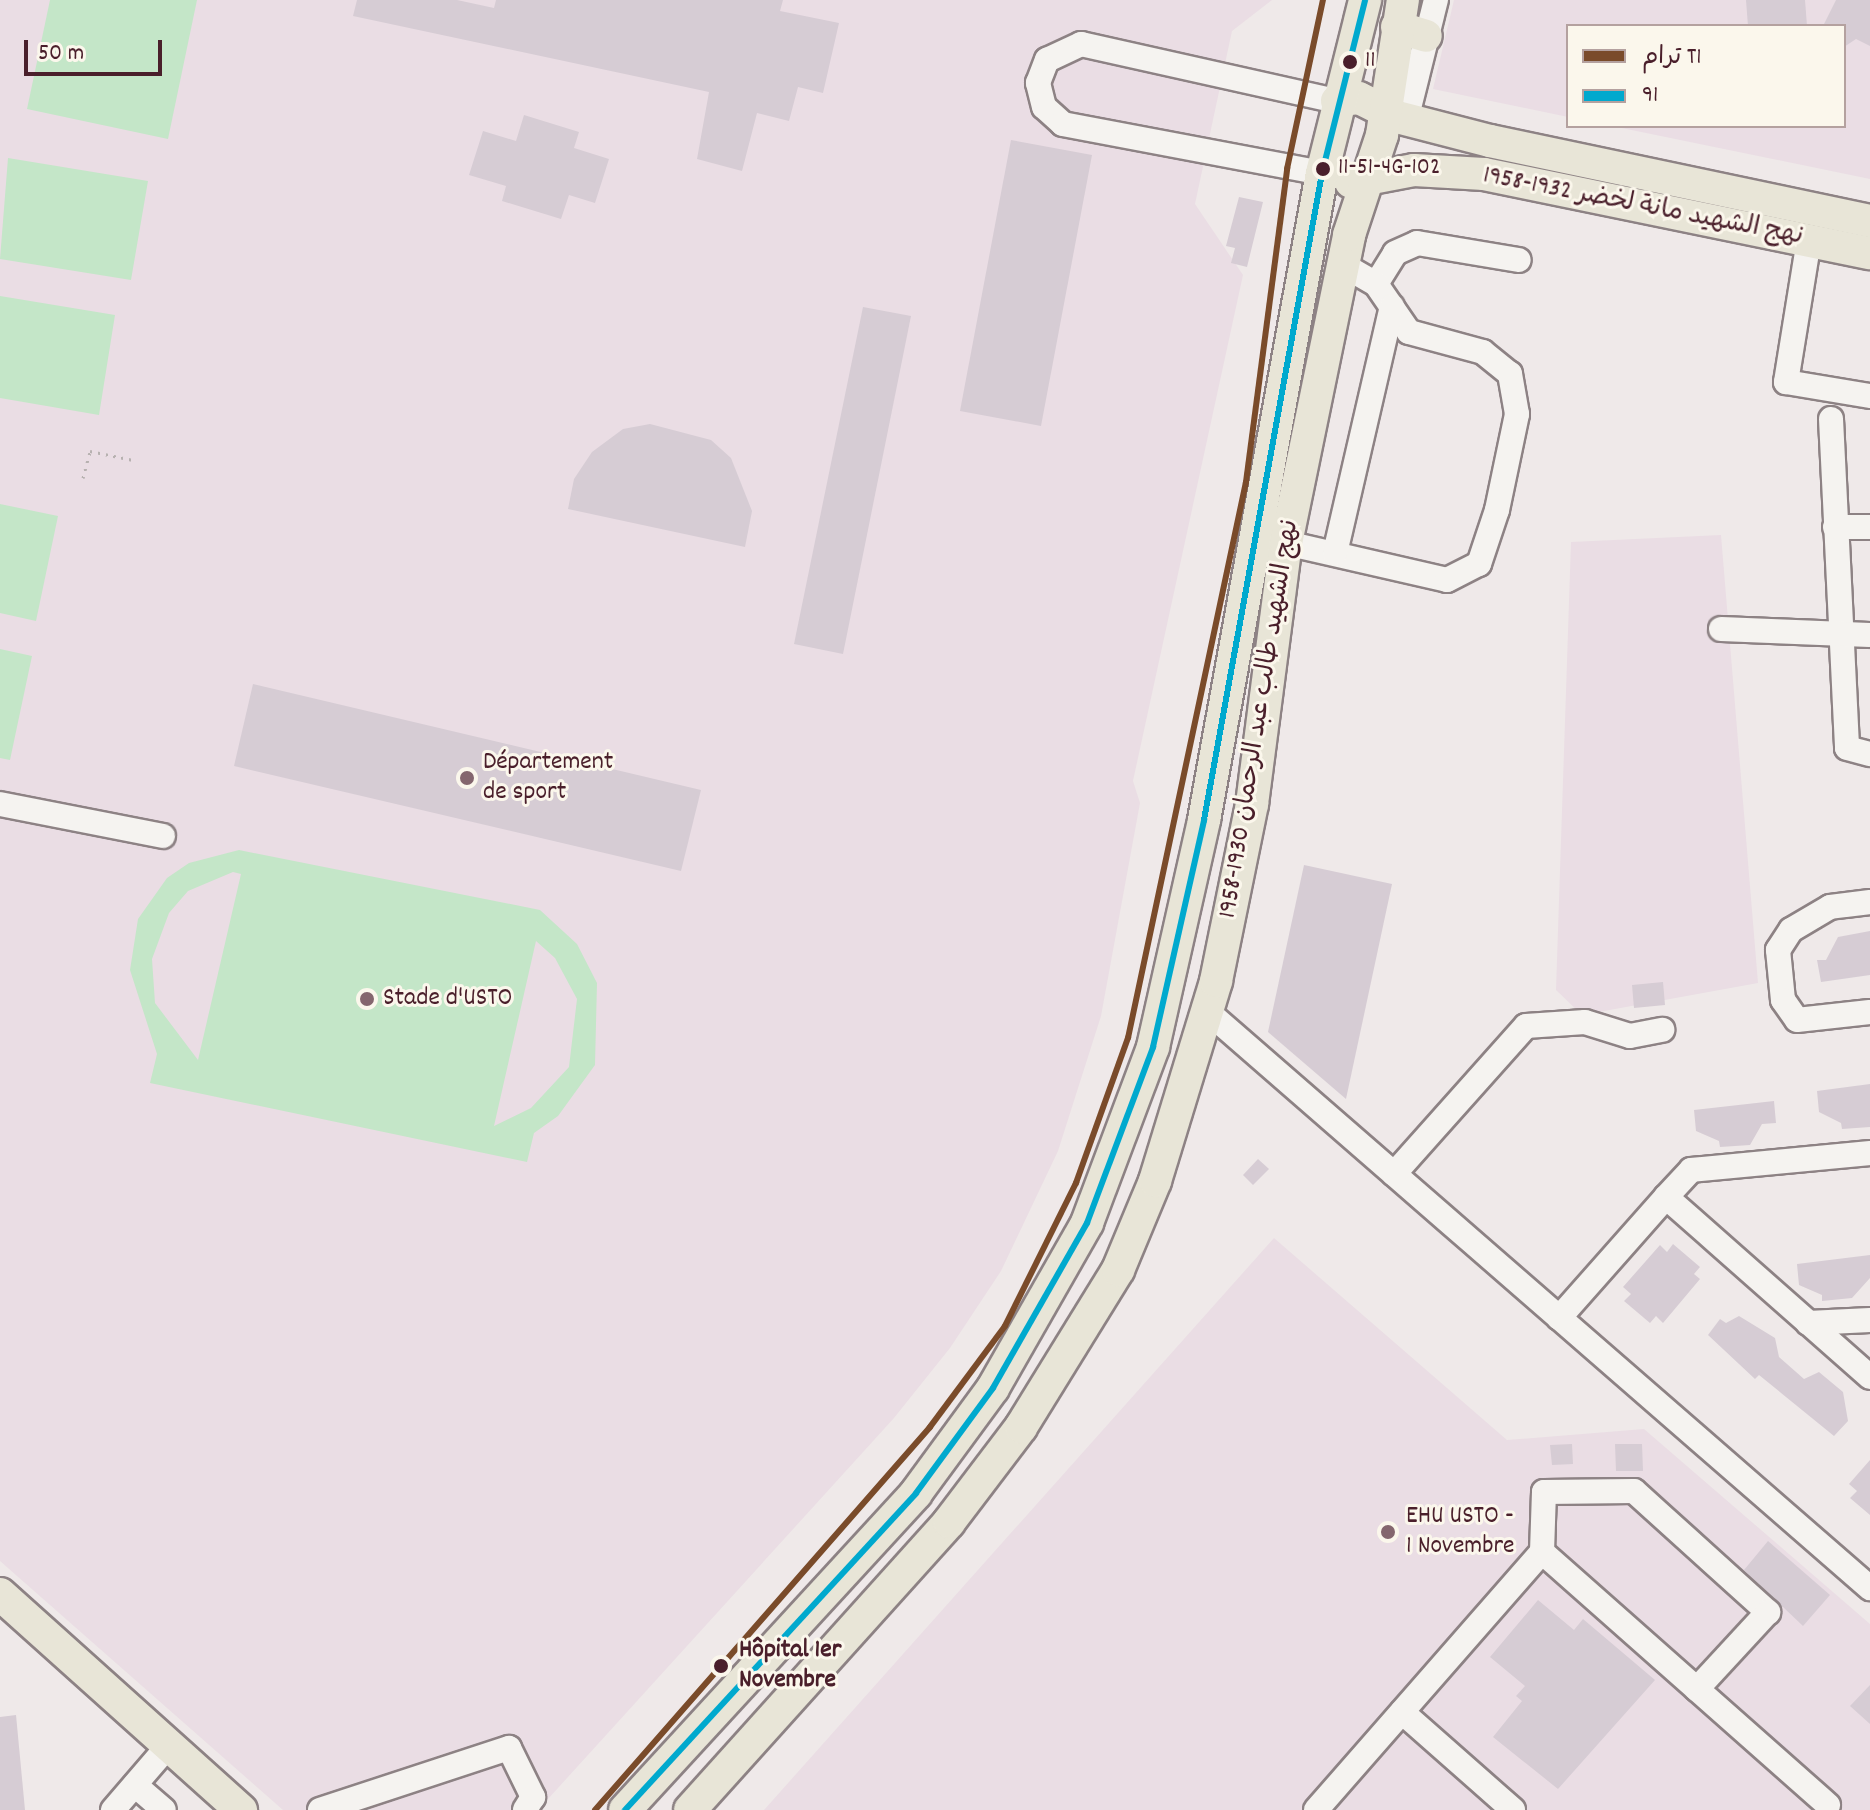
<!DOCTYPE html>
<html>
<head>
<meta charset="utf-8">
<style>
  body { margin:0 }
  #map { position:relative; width:1870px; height:1810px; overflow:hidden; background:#efe9e9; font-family:Dekko,"Playpen Sans Arabic",sans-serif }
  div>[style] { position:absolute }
  .built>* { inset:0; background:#eadde4 }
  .green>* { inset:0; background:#c4e6c8 }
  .building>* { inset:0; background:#d6ccd4 }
  .path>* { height:3px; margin-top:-1.5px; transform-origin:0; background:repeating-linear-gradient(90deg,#b7b1b0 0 2px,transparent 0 8px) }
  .roads { filter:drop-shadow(2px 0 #8d8284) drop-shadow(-2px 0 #8d8284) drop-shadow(0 2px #8d8284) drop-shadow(0 -2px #8d8284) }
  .minor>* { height:24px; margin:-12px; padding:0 12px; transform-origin:12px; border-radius:12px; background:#f5f3f0 }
  .major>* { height:32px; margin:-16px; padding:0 16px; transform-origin:16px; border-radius:16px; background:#e8e5d7 }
  .bus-1>* { height:6px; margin:-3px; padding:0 3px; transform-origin:3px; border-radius:3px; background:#00a9ce }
  .tram-1>* { height:6px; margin:-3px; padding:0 3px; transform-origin:3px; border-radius:3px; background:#7a4b2a }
  .dots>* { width:22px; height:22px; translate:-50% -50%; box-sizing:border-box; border:4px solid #fbf7ec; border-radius:50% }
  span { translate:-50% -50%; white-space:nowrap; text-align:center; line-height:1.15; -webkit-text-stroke:6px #fbf7ec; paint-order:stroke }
  .bus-label { font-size:24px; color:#4a1f2b }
  .left { translate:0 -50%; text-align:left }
  .street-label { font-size:26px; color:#4a1f2b }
  .poi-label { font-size:26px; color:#4a1f2b }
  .stop-label { font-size:26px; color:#4a1f2b; font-weight:700 }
  .legend { position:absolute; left:1566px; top:24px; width:280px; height:104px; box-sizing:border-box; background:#fbf7ec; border:2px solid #b4a19f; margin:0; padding:10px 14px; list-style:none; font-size:24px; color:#4a1f2b }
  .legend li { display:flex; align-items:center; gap:16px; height:40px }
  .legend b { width:40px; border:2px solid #b4a19f }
  .scale { position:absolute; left:24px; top:40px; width:138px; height:36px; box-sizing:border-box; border:4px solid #4a1f2b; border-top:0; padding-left:10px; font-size:24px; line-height:28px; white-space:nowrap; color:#4a1f2b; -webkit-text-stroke:6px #fbf7ec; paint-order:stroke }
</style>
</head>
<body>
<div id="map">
  <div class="built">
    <div style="clip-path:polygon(0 0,1272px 0,1232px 31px,1195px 204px,1243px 275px,1133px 781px,1140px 803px,1101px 1016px,1058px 1151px,1001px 1271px,950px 1348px,894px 1418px,538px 1810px,283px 1810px,0 1561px)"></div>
    <div style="clip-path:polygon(1454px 0,1870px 0,1870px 179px,1612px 126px,1844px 126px,1844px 26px,1568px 26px,1568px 117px,1433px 89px)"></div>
    <div style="clip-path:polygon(1721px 535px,1758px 983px,1582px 1015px,1556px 990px,1571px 542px)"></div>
    <div style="clip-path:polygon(1274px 1238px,1507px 1440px,1644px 1429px,1870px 1624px,1870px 1810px,764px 1810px)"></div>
  </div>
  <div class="green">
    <div style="clip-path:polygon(50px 0,197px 0,168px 139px,27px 109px)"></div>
    <div style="clip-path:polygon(8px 158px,148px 181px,131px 280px,0 259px)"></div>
    <div style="clip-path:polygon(0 296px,115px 315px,99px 415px,0 398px)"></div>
    <div style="clip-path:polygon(0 504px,58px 516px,36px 621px,0 613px)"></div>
    <div style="clip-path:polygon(0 649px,32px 656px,10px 760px,0 758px)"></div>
    <div style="clip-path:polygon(evenodd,239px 850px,540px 910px,577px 944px,597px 983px,595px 1065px,558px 1116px,534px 1133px,527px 1162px,150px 1083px,157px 1054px,130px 970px,138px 919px,167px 878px,189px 863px,239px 850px,233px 872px,241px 874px,198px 1060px,155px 1003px,152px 959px,169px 913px,188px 891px,233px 872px,239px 850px,536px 941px,555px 958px,577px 999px,569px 1067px,531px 1108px,494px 1126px,536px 941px)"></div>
  </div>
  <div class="building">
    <div style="clip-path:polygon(357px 0,457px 0,494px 8px,496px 0,783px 0,780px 11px,839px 23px,823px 93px,798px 87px,789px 121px,757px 113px,742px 171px,697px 159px,709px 92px,353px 16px)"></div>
    <div style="clip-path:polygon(1746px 0,1805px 0,1807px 26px,1748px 26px)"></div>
    <div style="clip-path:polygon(1836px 0,1870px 0,1870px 46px,1856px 39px,1844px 47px,1844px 26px,1823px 26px)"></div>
    <div style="clip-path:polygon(524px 115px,579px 132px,574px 148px,609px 159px,595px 203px,569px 195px,561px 219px,502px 201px,506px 186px,469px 175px,483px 131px,516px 141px)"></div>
    <div style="clip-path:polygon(1011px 140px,1092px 155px,1041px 426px,960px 411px)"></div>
    <div style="clip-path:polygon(1239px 197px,1263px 202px,1247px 267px,1231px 263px,1235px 248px,1226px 246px)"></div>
    <div style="clip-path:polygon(863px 307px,911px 316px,843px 654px,794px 644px)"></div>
    <div style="clip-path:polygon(650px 424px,711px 440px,731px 458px,752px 511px,745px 547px,568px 509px,574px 479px,592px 452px,623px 429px)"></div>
    <div style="clip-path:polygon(253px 684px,701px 790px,681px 871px,234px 766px)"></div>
    <div style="clip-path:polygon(1304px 865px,1392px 884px,1346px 1099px,1268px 1032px)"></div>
    <div style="clip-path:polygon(1870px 931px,1870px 975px,1821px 982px,1817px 960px,1826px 960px,1838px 937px)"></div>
    <div style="clip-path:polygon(1663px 982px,1665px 1005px,1634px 1008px,1632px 985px)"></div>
    <div style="clip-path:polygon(1870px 1084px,1870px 1127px,1842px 1129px,1841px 1123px,1819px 1112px,1817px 1091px)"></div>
    <div style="clip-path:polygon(1774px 1101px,1776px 1123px,1762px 1124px,1750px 1145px,1720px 1147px,1719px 1141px,1696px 1131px,1694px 1110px)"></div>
    <div style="clip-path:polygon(1258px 1159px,1269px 1169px,1253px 1185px,1243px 1175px)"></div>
    <div style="clip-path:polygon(1673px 1244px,1700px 1267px,1694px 1274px,1700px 1279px,1663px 1323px,1656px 1316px,1650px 1323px,1624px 1301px,1631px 1294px,1623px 1287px,1660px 1245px,1667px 1252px)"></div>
    <div style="clip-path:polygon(1870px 1255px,1870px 1278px,1852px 1298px,1822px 1301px,1822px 1295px,1799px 1285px,1797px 1264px)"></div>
    <div style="clip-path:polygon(1739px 1316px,1775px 1338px,1779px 1357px,1804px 1379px,1819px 1372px,1843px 1392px,1848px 1421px,1834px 1436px,1759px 1375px,1755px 1379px,1708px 1335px,1720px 1319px,1726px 1323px)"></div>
    <div style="clip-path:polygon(1572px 1444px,1573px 1464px,1552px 1465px,1550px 1445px)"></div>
    <div style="clip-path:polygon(1615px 1444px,1642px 1444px,1643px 1471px,1616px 1471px)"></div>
    <div style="clip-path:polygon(1870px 1460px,1870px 1515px,1850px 1498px,1857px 1491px,1849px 1484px)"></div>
    <div style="clip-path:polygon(1768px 1541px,1830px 1595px,1803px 1626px,1744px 1570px)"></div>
    <div style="clip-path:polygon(1538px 1600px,1574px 1630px,1583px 1619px,1655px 1680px,1558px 1789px,1493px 1737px,1522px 1701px,1516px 1696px,1525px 1686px,1490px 1657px)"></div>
    <div style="clip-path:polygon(1870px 1685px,1870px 1724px,1850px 1706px)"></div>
    <div style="clip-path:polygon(16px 1715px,25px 1810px,0 1810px,0 1717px)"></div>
  </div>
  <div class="path">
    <div style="left:83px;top:478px;width:28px;rotate:-75deg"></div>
    <div style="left:90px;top:451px;width:44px;rotate:11.8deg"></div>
  </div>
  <div class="roads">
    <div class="minor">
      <div style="left:1406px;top:120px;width:124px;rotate:-76deg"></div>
      <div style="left:1322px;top:173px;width:264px;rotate:-169.3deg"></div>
      <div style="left:1063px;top:124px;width:25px;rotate:-138deg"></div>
      <div style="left:1044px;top:107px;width:25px;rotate:-104deg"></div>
      <div style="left:1038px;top:83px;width:25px;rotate:-69deg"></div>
      <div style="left:1047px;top:60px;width:38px;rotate:-25deg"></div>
      <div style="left:1081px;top:44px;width:262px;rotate:12.6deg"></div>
      <div style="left:1809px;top:240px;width:144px;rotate:99.2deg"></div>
      <div style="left:1786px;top:382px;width:85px;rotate:9.5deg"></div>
      <div style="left:1376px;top:284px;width:36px;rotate:-58deg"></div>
      <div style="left:1395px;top:253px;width:24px;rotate:-24deg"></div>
      <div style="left:1417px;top:243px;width:103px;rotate:9.5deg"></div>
      <div style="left:1831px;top:419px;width:329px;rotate:87.2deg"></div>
      <div style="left:1847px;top:748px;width:24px;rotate:15deg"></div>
      <div style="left:1835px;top:527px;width:35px"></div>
      <div style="left:1286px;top:543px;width:165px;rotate:12.9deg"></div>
      <div style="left:1447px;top:580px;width:36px;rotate:-27deg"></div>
      <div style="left:1479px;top:564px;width:57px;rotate:-71.6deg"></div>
      <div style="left:1497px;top:510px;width:98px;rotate:-78.2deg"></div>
      <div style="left:1517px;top:414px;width:41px;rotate:-99.9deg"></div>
      <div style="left:1510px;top:374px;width:35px;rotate:-141deg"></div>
      <div style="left:1483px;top:352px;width:77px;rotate:-164.9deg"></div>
      <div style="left:1409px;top:332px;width:58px;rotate:-124.5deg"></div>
      <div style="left:1376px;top:284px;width:38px;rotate:-150deg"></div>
      <div style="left:1335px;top:553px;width:253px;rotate:-77deg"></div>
      <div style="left:1721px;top:629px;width:149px;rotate:2.3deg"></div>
      <div style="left:0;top:804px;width:166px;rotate:11.1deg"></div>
      <div style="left:1870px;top:902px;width:40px;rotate:172.9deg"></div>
      <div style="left:1830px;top:907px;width:45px;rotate:149.5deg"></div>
      <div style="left:1791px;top:930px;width:24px;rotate:123deg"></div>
      <div style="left:1778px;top:950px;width:50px;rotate:84.3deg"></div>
      <div style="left:1783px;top:1000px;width:24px;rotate:55deg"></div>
      <div style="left:1797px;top:1020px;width:73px;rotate:-6.3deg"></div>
      <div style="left:1208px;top:1012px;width:878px;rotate:41.03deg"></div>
      <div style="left:1394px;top:1174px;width:198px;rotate:-48.3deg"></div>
      <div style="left:1526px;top:1026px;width:59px;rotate:-3.9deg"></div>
      <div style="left:1585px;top:1022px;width:47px;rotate:17.3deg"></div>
      <div style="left:1630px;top:1036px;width:33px;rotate:-11deg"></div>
      <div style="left:1666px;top:1197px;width:37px;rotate:-47deg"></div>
      <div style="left:1691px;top:1170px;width:180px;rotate:-5.4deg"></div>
      <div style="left:1559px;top:1318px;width:162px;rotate:-48.5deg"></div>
      <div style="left:1666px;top:1197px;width:272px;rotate:41.4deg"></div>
      <div style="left:1808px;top:1323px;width:62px;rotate:-2.8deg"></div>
      <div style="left:1542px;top:1552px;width:60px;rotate:-88.1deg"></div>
      <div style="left:1544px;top:1492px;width:90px;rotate:-0.6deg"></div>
      <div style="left:1634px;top:1491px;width:181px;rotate:42.1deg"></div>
      <div style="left:1768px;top:1612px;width:105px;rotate:132.7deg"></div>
      <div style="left:1402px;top:1712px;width:148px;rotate:41.4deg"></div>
      <div style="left:135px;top:1785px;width:38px;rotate:41deg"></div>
      <div style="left:113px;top:1810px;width:86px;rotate:-49.3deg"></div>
      <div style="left:320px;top:1810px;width:199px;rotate:-18.2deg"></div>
      <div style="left:509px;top:1748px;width:55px;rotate:63.9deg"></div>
      <div style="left:533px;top:1797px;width:15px;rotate:122deg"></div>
      <div style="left:1316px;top:1810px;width:343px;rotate:-48.8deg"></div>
      <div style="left:1542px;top:1552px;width:382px;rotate:41.5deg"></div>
    </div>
    <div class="major">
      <div style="left:1397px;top:27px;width:30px;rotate:17deg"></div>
      <div style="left:1337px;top:101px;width:22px;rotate:-8deg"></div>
      <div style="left:1359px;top:98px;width:42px;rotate:26.6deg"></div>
      <div style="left:1397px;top:117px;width:96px;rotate:14.5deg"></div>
      <div style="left:1490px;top:141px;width:388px;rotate:11.9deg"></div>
      <div style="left:1351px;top:182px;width:64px;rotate:-10.8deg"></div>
      <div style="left:1414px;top:170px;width:70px;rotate:3.3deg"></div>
      <div style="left:1484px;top:174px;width:394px;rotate:11.6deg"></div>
      <div style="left:0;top:1594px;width:324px;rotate:41.9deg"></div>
      <div style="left:625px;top:1810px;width:430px;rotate:-47.4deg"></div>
      <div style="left:916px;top:1493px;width:130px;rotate:-53.7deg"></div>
      <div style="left:993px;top:1388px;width:190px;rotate:-60.3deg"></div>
      <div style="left:1087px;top:1223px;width:188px;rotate:-69.4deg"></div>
      <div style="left:1153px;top:1047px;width:233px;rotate:-77.3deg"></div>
      <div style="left:1204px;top:820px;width:658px;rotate:-79.66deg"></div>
      <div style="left:1322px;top:173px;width:178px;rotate:-76deg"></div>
      <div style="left:690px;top:1810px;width:387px;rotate:-48deg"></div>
      <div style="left:949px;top:1522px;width:119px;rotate:-52.8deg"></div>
      <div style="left:1021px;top:1427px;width:185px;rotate:-58.3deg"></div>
      <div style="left:1118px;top:1270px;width:96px;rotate:-67.4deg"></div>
      <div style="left:1155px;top:1181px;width:209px;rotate:-73deg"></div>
      <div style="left:1216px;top:981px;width:181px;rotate:-78.5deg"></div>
      <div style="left:1252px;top:804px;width:263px;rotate:-82.6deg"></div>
      <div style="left:1286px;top:543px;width:314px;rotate:-78.4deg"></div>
      <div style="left:1349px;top:235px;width:105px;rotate:-71.7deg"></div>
      <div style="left:1382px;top:135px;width:137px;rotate:-81.2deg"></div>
    </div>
  </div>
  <div class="bus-1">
    <div style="left:625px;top:1810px;width:430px;rotate:-47.4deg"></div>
    <div style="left:916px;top:1493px;width:130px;rotate:-53.7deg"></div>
    <div style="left:993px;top:1388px;width:190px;rotate:-60.3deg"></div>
    <div style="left:1087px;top:1223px;width:188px;rotate:-69.4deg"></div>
    <div style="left:1153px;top:1047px;width:233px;rotate:-77.3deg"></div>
    <div style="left:1204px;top:820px;width:658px;rotate:-79.66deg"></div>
    <div style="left:1322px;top:173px;width:178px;rotate:-76deg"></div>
  </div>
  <div class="tram-1">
    <div style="left:595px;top:1810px;width:509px;rotate:-48.82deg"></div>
    <div style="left:930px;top:1427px;width:126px;rotate:-53.4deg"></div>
    <div style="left:1005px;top:1326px;width:160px;rotate:-63.6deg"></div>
    <div style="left:1076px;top:1183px;width:154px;rotate:-70.3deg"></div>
    <div style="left:1128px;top:1038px;width:568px;rotate:-78.02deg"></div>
    <div style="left:1246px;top:482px;width:316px;rotate:-82.5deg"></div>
    <div style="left:1287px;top:169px;width:173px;rotate:-78deg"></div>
  </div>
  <div class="dots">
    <div style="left:1350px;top:62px;background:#4a1f2b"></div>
    <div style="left:1323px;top:169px;background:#4a1f2b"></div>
    <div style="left:467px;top:778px;background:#84666e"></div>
    <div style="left:367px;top:999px;background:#84666e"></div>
    <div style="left:1388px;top:1532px;background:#84666e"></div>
    <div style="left:721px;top:1666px;background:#4a1f2b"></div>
  </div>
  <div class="bus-label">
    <span class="left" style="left:1365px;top:62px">11</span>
    <span class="left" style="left:1338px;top:169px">11-51-4G-102</span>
  </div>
  <div class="street-label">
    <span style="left:1643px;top:207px;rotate:11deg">نهج الشهيد مانة لخضر 1932-1958</span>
    <span style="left:1260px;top:719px;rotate:-81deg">نهج الشهيد طالب عبد الرحمان 1930-1958</span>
  </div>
  <div class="poi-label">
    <span class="left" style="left:483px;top:778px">Département<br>de sport</span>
    <span class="left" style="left:383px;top:999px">Stade d'USTO</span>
    <span class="left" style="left:1406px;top:1532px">EHU USTO -<br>1 Novembre</span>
  </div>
  <div class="stop-label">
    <span class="left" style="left:739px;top:1666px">Hôpital 1er<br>Novembre</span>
  </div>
  <ul class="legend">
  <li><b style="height:10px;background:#7a4b2a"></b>ترام T1</li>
  <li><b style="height:10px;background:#00a9ce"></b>91</li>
  </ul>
  <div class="scale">50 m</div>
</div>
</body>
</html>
